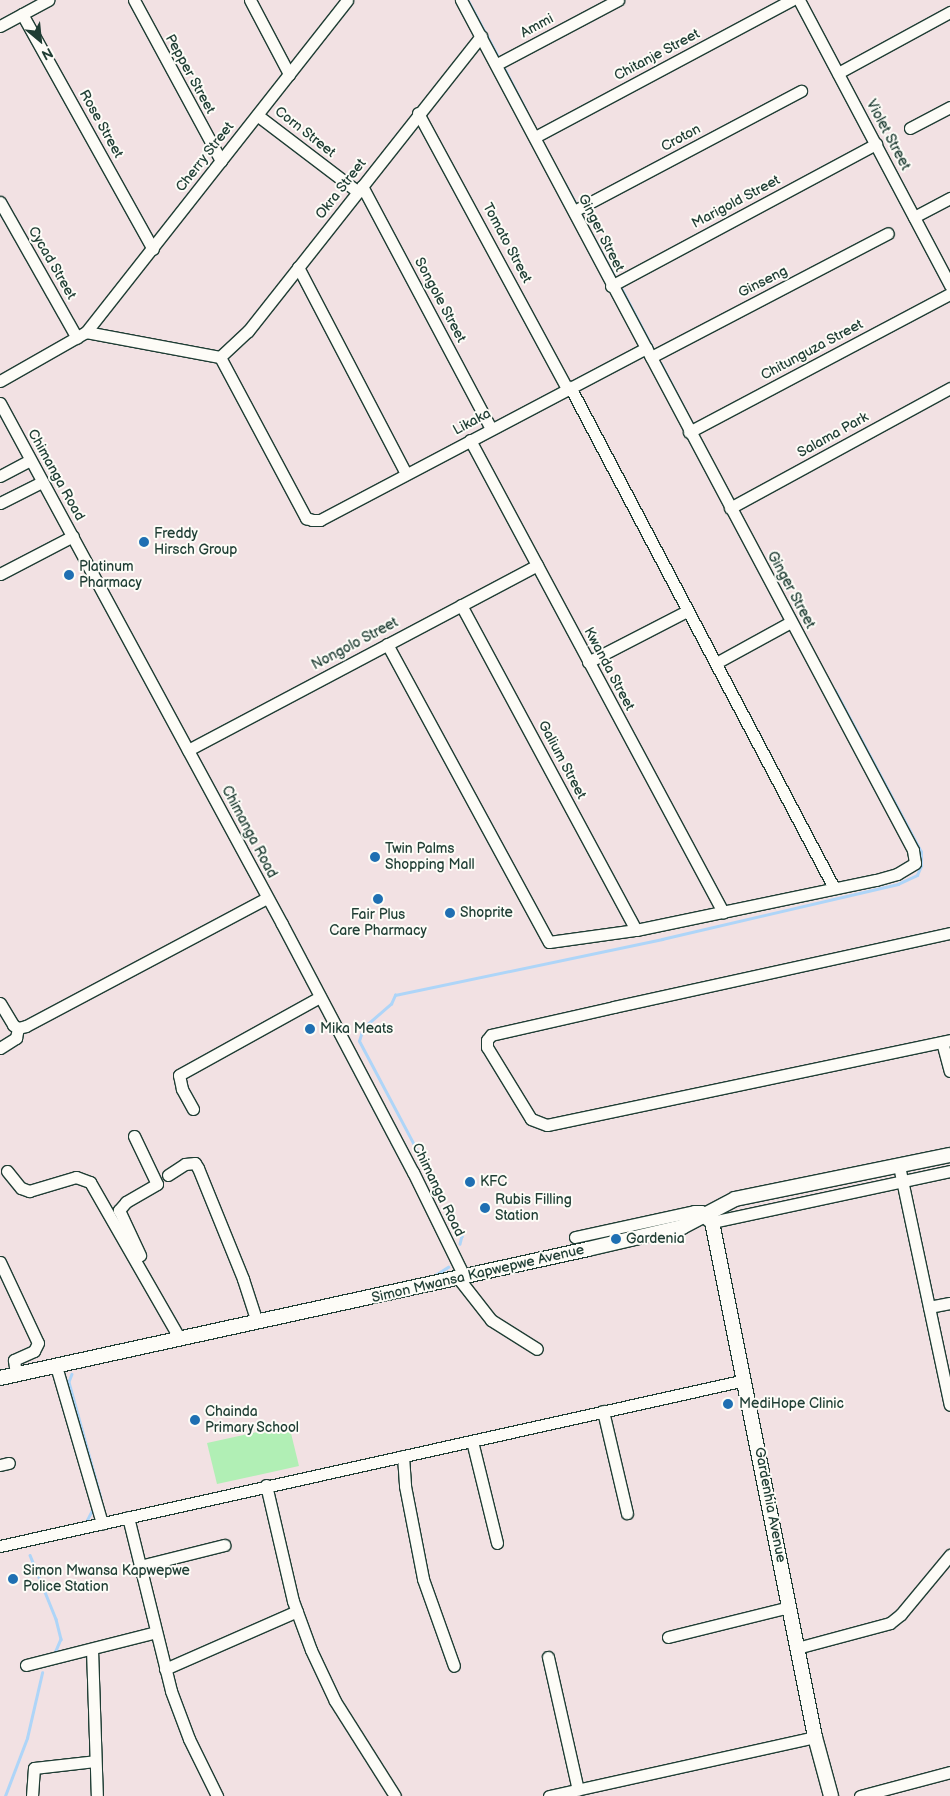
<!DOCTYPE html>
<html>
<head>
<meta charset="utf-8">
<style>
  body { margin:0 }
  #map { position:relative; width:950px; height:1796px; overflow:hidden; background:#f2e1e3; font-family:"Balsamiq Sans",sans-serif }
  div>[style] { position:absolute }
  .green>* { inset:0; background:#b1efb5 }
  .stream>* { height:2.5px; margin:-1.25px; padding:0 1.25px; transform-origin:1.25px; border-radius:1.25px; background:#aed5f8 }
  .roads { filter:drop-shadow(1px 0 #1f3d34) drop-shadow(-1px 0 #1f3d34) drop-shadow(0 1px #1f3d34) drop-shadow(0 -1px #1f3d34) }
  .minor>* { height:11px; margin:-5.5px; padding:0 5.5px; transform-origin:5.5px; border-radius:5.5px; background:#fdfcf7 }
  .major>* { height:14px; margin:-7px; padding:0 7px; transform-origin:7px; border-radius:7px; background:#fdfcf7 }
  .dots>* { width:14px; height:14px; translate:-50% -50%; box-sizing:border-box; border:2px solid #fdfcf7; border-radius:50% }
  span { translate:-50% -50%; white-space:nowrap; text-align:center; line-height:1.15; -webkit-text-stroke:4px #fdfcf7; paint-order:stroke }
  .street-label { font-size:14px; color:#1f3d34 }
  .poi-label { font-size:14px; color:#1f3d34 }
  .left { translate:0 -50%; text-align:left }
  .north { position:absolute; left:15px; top:15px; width:50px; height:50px; -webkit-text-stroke:4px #fdfcf7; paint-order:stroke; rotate:152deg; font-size:14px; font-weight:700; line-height:20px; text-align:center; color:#1f3d34 }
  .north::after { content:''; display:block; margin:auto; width:18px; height:22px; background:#1f3d34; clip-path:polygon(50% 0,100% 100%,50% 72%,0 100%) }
</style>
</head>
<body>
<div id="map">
  <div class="green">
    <div style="clip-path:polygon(289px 1425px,299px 1466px,217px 1484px,207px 1443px)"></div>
  </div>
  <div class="stream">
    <div style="left:468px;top:0;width:64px;rotate:61.8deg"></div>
    <div style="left:505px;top:69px;width:46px;rotate:62.9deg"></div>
    <div style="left:565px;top:183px;width:24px;rotate:62deg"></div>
    <div style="left:593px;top:236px;width:44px;rotate:61.7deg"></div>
    <div style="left:622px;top:289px;width:69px;rotate:62.3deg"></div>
    <div style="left:661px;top:363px;width:68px;rotate:62.7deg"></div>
    <div style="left:441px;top:1196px;width:175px;rotate:-117.9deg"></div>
    <div style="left:359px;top:1041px;width:14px;rotate:-73deg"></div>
    <div style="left:363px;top:1028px;width:37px;rotate:-41deg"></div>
    <div style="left:391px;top:1004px;width:10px;rotate:-66deg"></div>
    <div style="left:395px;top:995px;width:273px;rotate:-11.8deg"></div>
    <div style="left:662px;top:939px;width:242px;rotate:-13.1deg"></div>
    <div style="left:898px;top:884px;width:21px;rotate:-25deg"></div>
    <div style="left:917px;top:875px;width:10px;rotate:-66deg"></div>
    <div style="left:921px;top:866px;width:14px;rotate:-90deg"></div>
    <div style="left:921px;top:852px;width:183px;rotate:-118.1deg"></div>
    <div style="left:448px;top:1212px;width:28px;rotate:60deg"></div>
    <div style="left:462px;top:1236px;width:8px;rotate:104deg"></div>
    <div style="left:432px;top:1277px;width:19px;rotate:-32deg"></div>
    <div style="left:72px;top:1374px;width:9px;rotate:111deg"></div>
    <div style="left:69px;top:1382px;width:120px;rotate:74.6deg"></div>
    <div style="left:86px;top:1522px;width:16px;rotate:-63deg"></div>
    <div style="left:30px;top:1555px;width:69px;rotate:67.9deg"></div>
    <div style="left:56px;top:1619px;width:21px;rotate:76deg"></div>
    <div style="left:61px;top:1639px;width:15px;rotate:113deg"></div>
    <div style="left:5px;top:1796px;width:62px;rotate:-69.2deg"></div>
    <div style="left:27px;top:1738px;width:67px;rotate:-77deg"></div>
  </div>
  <div class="roads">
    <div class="minor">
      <div style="left:134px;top:0;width:183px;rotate:61.6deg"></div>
      <div style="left:250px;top:0;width:84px;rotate:62.2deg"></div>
      <div style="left:799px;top:0;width:323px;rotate:62.1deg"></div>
      <div style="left:22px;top:14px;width:269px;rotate:60.9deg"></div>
      <div style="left:0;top:26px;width:55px;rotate:-28.4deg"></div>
      <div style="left:497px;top:64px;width:137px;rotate:-27.9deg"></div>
      <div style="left:838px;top:73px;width:128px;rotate:-28.6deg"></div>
      <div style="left:418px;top:113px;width:314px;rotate:61.6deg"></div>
      <div style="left:257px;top:115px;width:127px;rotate:37.3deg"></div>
      <div style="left:910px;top:128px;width:45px;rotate:-27.7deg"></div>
      <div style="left:535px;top:137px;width:291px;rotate:-28.1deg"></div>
      <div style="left:362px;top:186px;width:275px;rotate:62deg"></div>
      <div style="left:0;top:202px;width:156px;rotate:60.5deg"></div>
      <div style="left:574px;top:211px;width:257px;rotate:-27.9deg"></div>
      <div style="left:914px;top:217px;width:41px;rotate:-27.8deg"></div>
      <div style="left:298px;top:267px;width:233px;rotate:62.4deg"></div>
      <div style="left:611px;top:286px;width:301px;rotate:-28.2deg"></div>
      <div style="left:86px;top:332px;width:422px;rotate:-51.8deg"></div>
      <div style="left:220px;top:357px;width:183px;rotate:61.9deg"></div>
      <div style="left:306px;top:518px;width:6px;rotate:18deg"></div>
      <div style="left:312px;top:520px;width:8px"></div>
      <div style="left:320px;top:520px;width:369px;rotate:-27.8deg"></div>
      <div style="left:220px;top:357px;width:38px;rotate:-43deg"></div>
      <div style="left:248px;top:331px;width:376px;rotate:-51.7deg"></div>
      <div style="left:651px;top:357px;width:267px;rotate:-27.6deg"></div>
      <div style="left:0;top:381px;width:99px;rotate:-29.7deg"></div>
      <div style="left:86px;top:332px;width:136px;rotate:10.6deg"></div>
      <div style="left:570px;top:387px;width:566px;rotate:62.21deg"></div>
      <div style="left:0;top:403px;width:592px;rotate:61.57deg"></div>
      <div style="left:282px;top:924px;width:280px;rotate:62.2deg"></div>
      <div style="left:413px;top:1172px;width:118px;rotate:63.9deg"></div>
      <div style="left:689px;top:432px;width:295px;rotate:-27.9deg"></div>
      <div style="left:470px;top:440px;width:536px;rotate:61.81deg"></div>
      <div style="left:0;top:476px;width:34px;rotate:-28deg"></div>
      <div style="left:0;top:503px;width:47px;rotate:-26.6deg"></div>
      <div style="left:730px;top:508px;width:251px;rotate:-28.6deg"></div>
      <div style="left:0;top:574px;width:82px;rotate:-27.5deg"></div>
      <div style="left:461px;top:605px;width:369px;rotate:61.7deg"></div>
      <div style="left:387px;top:644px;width:339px;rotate:61.5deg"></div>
      <div style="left:549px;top:942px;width:88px;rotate:-7.9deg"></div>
      <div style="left:636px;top:930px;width:245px;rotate:-11.8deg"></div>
      <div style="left:876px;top:880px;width:22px;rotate:-16deg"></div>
      <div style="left:897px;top:874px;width:21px;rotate:-31deg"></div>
      <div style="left:915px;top:863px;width:13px;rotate:-99deg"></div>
      <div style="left:913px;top:850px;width:963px;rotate:-118deg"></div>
      <div style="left:588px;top:662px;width:111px;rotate:-27.3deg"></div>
      <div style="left:716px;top:663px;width:85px;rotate:-28.7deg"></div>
      <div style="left:188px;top:750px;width:395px;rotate:-27.9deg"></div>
      <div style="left:950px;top:933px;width:344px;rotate:167.6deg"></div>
      <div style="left:614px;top:1007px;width:126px;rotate:167.2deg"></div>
      <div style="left:491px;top:1035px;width:6px;rotate:129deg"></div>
      <div style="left:487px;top:1040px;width:7px;rotate:90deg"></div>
      <div style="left:487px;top:1047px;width:84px;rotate:58.6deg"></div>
      <div style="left:531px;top:1119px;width:17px;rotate:21deg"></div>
      <div style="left:547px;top:1125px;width:412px;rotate:-11.9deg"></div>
      <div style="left:0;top:1003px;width:26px;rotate:59deg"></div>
      <div style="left:13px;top:1025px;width:6px;rotate:31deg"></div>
      <div style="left:18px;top:1028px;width:8px;rotate:-14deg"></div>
      <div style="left:26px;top:1026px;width:273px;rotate:-28deg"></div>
      <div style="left:942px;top:1042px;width:30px;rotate:75deg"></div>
      <div style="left:0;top:1048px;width:19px;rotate:-32deg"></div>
      <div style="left:16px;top:1038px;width:10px;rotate:-79deg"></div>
      <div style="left:193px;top:1109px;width:23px;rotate:-119deg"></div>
      <div style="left:182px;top:1089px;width:14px;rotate:-102deg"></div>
      <div style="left:179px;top:1075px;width:161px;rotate:-29deg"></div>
      <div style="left:134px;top:1136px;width:53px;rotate:64.4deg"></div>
      <div style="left:157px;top:1184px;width:36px;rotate:150deg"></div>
      <div style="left:126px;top:1202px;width:11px;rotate:131deg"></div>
      <div style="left:119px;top:1210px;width:50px;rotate:65deg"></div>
      <div style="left:899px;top:1166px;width:244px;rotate:78deg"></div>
      <div style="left:7px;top:1171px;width:22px;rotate:51deg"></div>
      <div style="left:21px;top:1188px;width:9px;rotate:21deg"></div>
      <div style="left:29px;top:1191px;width:49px;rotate:-16.6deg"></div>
      <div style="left:76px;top:1177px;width:15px;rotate:20deg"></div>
      <div style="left:90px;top:1182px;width:181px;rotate:60.2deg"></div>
      <div style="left:168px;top:1175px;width:20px;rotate:-33deg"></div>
      <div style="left:185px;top:1164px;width:10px;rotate:-6deg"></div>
      <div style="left:195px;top:1163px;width:6px;rotate:59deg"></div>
      <div style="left:198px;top:1168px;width:120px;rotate:67.9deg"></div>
      <div style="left:243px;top:1279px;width:45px;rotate:72deg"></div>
      <div style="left:712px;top:1222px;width:243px;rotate:-12.1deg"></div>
      <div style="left:575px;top:1237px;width:122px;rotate:-12.3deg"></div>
      <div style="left:694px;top:1211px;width:7px"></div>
      <div style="left:701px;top:1211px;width:8px;rotate:50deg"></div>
      <div style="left:0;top:1262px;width:89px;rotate:64.9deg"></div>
      <div style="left:38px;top:1343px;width:9px;rotate:117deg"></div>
      <div style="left:34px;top:1351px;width:22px;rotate:156deg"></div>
      <div style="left:14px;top:1360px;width:15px;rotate:82deg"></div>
      <div style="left:459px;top:1279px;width:52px;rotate:52deg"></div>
      <div style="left:491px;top:1320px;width:54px;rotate:32.2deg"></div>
      <div style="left:929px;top:1307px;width:21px;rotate:-11deg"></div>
      <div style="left:56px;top:1366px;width:164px;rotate:73.7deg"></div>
      <div style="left:603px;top:1411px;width:105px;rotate:76.8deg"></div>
      <div style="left:472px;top:1441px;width:105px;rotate:76.2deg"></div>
      <div style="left:403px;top:1456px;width:30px;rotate:86deg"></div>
      <div style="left:405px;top:1486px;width:95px;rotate:79deg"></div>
      <div style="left:423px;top:1579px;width:92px;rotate:70.4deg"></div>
      <div style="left:0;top:1465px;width:9px;rotate:-13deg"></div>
      <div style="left:266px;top:1485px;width:119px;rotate:76.9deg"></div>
      <div style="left:293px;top:1601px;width:52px;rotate:69.8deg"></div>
      <div style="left:311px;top:1650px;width:56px;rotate:64.8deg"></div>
      <div style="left:335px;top:1701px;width:112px;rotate:57.7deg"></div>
      <div style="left:128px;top:1517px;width:179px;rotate:76.1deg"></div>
      <div style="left:171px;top:1691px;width:51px;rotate:69.4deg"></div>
      <div style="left:189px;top:1739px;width:64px;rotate:63.8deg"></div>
      <div style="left:0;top:1546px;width:763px;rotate:-12.56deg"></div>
      <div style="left:140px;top:1566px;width:87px;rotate:-14deg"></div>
      <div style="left:668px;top:1637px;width:125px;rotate:-13.9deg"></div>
      <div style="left:797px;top:1648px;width:96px;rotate:-15deg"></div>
      <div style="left:890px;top:1623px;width:14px;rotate:-39deg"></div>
      <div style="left:901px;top:1614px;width:77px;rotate:-50.3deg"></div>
      <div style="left:92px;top:1649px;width:147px;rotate:88.1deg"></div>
      <div style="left:548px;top:1657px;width:136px;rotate:77.3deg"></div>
      <div style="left:26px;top:1665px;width:134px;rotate:-14.2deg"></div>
      <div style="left:165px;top:1669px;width:144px;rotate:-23.7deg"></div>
      <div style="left:32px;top:1796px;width:28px;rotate:-86deg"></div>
      <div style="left:34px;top:1768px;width:61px;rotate:-6.5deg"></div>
      <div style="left:549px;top:1796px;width:272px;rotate:-12.5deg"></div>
      <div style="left:860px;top:1796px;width:93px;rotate:-14.9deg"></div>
    </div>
    <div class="major">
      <div style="left:706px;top:1217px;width:8px;rotate:40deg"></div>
      <div style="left:712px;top:1222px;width:525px;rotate:78.69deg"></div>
      <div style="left:815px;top:1737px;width:61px;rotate:74.8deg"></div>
      <div style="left:0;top:1378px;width:602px;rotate:-12.37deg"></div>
      <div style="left:588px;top:1249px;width:97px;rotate:-13.2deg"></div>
      <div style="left:682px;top:1227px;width:60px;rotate:-27.8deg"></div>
      <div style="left:735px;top:1199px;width:219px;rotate:-11.6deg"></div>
    </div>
  </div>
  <div class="dots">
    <div style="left:144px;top:542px;background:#1f6fb2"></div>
    <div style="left:69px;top:575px;background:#1f6fb2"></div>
    <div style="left:375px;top:857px;background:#1f6fb2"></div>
    <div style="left:378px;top:899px;background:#1f6fb2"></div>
    <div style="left:450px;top:913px;background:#1f6fb2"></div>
    <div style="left:310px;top:1029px;background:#1f6fb2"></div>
    <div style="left:470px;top:1182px;background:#1f6fb2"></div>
    <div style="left:485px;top:1208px;background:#1f6fb2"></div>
    <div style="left:616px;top:1239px;background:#1f6fb2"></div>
    <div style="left:728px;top:1404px;background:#1f6fb2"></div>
    <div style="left:195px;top:1420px;background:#1f6fb2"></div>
    <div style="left:13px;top:1579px;background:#1f6fb2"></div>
  </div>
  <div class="street-label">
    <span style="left:537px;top:26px;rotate:-28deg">Ammi</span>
    <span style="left:657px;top:55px;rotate:-28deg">Chitanje Street</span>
    <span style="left:190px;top:74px;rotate:61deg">Pepper Street</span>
    <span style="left:101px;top:124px;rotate:61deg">Rose Street</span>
    <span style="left:305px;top:132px;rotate:38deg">Corn Street</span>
    <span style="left:888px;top:135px;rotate:62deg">Violet Street</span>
    <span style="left:681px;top:138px;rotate:-28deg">Croton</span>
    <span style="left:205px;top:157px;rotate:-52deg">Cherry Street</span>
    <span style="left:341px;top:189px;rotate:-52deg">Okra Street</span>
    <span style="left:736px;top:202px;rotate:-28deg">Marigold Street</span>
    <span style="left:601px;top:233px;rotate:63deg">Ginger Street</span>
    <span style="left:507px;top:243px;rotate:62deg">Tomato Street</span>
    <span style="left:52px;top:263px;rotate:60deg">Cycad Street</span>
    <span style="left:763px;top:282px;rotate:-27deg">Ginseng</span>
    <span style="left:440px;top:300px;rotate:62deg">Songole Street</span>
    <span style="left:812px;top:350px;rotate:-28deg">Chitunguza Street</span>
    <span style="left:472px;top:422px;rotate:-28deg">Likaka</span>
    <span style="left:833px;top:435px;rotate:-29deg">Salama Park</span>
    <span style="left:56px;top:475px;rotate:61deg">Chimanga Road</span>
    <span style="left:791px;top:590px;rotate:62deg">Ginger Street</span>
    <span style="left:355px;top:644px;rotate:-28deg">Nongolo Street</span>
    <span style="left:609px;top:669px;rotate:62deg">Kwanda Street</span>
    <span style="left:562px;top:760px;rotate:62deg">Galium Street</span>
    <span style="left:249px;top:832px;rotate:62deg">Chimanga Road</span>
    <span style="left:438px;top:1190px;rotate:64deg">Chimanga Road</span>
    <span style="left:478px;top:1274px;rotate:-13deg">Simon Mwansa Kapwepwe Avenue</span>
    <span style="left:770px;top:1505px;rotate:79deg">Gardenhia Avenue</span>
  </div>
  <div class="poi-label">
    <span class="left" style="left:154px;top:542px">Freddy<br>Hirsch Group</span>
    <span class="left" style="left:79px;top:575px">Platinum<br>Pharmacy</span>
    <span class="left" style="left:385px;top:857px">Twin Palms<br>Shopping Mall</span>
    <span class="left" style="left:460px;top:913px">Shoprite</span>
    <span style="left:378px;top:923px">Fair Plus<br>Care Pharmacy</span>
    <span class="left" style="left:320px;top:1029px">Mika Meats</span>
    <span class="left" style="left:480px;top:1182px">KFC</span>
    <span class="left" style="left:495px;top:1208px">Rubis Filling<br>Station</span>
    <span class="left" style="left:626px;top:1239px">Gardenia</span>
    <span class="left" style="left:739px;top:1404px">MediHope Clinic</span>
    <span class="left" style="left:205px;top:1420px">Chainda<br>Primary School</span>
    <span class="left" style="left:23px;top:1579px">Simon Mwansa Kapwepwe<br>Police Station</span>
  </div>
  <div class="north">N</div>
</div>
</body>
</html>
